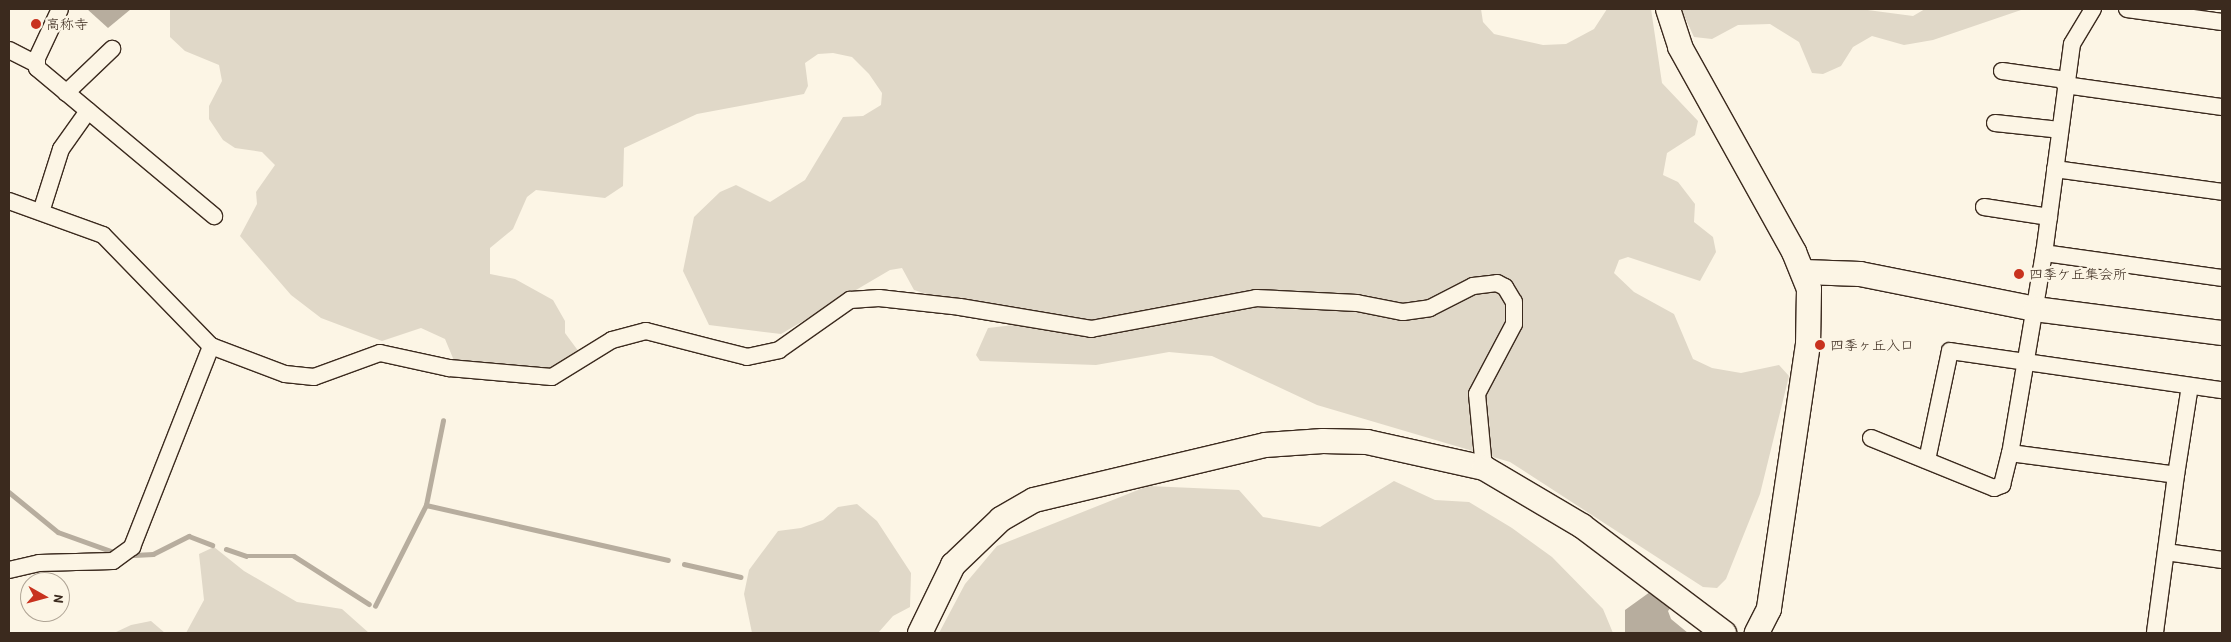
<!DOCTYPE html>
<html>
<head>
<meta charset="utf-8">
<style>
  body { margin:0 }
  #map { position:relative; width:2231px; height:642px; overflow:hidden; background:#fcf5e5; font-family:"Patrick Hand","Klee One",sans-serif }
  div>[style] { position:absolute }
  .green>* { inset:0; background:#e0d8c8 }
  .water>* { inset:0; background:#b7ad9e }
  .stream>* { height:4.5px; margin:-2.25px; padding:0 2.25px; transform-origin:2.25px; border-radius:2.25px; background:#b7ad9e }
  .roads { filter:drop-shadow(1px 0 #3b2a1e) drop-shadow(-1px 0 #3b2a1e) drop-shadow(0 1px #3b2a1e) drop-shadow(0 -1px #3b2a1e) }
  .street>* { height:16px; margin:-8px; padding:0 8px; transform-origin:8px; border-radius:8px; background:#fcf5e5 }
  .secondary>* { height:24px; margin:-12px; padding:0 12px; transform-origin:12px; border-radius:12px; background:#fcf5e5 }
  .dots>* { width:14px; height:14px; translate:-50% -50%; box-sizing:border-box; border:2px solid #fcf5e5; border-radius:50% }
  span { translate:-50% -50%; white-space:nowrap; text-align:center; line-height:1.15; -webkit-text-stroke:5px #fcf5e5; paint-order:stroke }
  .poi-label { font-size:14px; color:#3b2a1e }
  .left { translate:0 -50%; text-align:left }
  .frame { position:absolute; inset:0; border:10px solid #3b2a1e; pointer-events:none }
  .north { position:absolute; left:20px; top:572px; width:50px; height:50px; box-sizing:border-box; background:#fcf5e5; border:1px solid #afa495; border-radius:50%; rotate:97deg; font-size:14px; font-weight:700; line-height:20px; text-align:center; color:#3b2a1e }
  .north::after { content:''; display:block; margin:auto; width:18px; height:22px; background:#c8321e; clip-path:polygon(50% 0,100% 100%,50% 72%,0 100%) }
</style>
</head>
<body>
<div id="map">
  <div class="green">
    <div style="clip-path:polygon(170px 9px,1481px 9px,1483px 22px,1494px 34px,1543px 45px,1566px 44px,1594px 29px,1607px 9px,1651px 9px,1662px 83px,1698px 121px,1695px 135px,1667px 153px,1663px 175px,1678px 182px,1695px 204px,1694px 222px,1713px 237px,1716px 252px,1700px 281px,1628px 257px,1619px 260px,1614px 273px,1634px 292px,1674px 314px,1693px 359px,1712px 368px,1741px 373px,1779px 365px,1789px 376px,1760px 494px,1726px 579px,1717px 588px,1703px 587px,1510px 462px,1317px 405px,1212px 356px,1169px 352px,1096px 365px,980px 361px,976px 355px,988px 328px,1022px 324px,914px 290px,902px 268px,890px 270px,781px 334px,709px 325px,683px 271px,694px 217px,720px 192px,736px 185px,770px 202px,805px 180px,843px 117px,863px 116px,881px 105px,882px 93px,869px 74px,852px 57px,833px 53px,818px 54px,805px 63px,808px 86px,804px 94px,697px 114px,624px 148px,623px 186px,605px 198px,536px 190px,527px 197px,513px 229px,490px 248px,490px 274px,515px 279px,553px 300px,565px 321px,565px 333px,579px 352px,569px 359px,548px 369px,455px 363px,445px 339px,421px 328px,382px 341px,321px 318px,291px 295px,240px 236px,257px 204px,256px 192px,275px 165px,262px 152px,235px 148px,223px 140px,209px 119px,209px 106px,222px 81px,219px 65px,185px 51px,170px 37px)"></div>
    <div style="clip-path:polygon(1681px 9px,1860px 9px,1913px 16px,1925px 9px,2024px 9px,1933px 40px,1904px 45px,1872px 36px,1853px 47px,1841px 66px,1823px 74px,1812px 73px,1799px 42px,1770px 24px,1738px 25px,1712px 39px,1694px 37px)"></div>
    <div style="clip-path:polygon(1394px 481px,1435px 500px,1469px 502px,1512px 528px,1552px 557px,1603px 609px,1613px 633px,939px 633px,965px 584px,997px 546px,1148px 486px,1239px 490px,1263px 517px,1320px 527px)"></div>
    <div style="clip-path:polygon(857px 504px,877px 521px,911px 573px,910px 607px,893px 616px,878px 633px,752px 633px,744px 594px,749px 570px,778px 531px,801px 528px,823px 520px,838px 507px)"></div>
    <div style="clip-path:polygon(214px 547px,244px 571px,297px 602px,342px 609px,369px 633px,186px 633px,204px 600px,199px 554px)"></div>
    <div style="clip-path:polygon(151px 621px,165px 633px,114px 633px,131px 625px)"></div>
  </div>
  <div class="water">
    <div style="clip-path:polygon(87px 9px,131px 9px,108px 28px)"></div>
    <div style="clip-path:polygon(1650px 592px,1673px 605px,1668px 611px,1671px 619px,1688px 633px,1625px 633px,1625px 610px)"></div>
  </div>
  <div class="stream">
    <div style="left:9px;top:492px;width:63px;rotate:39.2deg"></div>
    <div style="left:58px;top:532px;width:59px;rotate:19.7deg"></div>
    <div style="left:426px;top:505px;width:86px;rotate:-78.6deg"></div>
    <div style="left:226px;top:549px;width:21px;rotate:19deg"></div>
    <div style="left:246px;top:556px;width:48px"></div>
    <div style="left:294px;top:556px;width:89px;rotate:32.6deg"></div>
    <div style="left:134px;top:555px;width:19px;rotate:-3deg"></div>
    <div style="left:153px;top:554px;width:40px;rotate:-26.6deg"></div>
    <div style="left:189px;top:536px;width:25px;rotate:21deg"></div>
    <div style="left:684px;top:564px;width:58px;rotate:12.8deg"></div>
    <div style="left:375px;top:606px;width:113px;rotate:-63.2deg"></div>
    <div style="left:426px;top:505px;width:248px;rotate:12.8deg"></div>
  </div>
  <div class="roads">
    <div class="street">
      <div style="left:60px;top:9px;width:54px;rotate:115.1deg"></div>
      <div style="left:37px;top:58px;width:10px;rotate:90deg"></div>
      <div style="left:37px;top:68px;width:231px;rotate:39.9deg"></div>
      <div style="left:2093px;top:9px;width:41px;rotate:121deg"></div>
      <div style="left:2072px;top:44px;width:211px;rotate:97.6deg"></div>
      <div style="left:2044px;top:253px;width:203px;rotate:99.6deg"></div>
      <div style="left:2010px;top:453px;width:167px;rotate:7.5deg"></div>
      <div style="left:2176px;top:475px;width:159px;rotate:97.6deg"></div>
      <div style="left:2127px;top:9px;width:96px;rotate:7.8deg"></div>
      <div style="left:9px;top:50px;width:30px;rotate:27deg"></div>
      <div style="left:2002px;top:71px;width:65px;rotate:8deg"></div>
      <div style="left:2065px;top:85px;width:159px;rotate:8deg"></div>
      <div style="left:66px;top:93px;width:64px;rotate:-43.7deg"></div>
      <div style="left:1995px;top:123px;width:65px;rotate:6.1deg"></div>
      <div style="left:2055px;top:169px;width:169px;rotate:7.8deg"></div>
      <div style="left:9px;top:201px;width:100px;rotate:19.9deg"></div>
      <div style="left:103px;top:235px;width:155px;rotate:45.8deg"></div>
      <div style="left:211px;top:346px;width:79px;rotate:20.7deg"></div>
      <div style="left:285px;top:374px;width:29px;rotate:6deg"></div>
      <div style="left:314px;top:377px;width:70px;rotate:-20deg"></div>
      <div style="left:380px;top:353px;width:71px;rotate:12.3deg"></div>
      <div style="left:449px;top:368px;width:103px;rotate:5deg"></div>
      <div style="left:552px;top:377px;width:70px;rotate:-31.7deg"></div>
      <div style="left:612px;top:340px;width:35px;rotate:-15deg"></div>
      <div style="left:646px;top:331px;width:104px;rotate:14.4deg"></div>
      <div style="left:747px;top:357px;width:33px;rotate:-12deg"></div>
      <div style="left:779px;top:350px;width:87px;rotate:-35.2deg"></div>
      <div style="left:850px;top:300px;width:29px;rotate:-4deg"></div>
      <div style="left:879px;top:298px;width:81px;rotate:6.3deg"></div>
      <div style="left:960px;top:307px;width:133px;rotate:9.5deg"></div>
      <div style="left:1091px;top:329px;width:168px;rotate:-10.6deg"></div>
      <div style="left:1256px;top:298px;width:101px;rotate:2.8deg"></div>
      <div style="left:1357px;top:303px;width:47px;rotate:11.1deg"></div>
      <div style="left:1403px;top:312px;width:27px;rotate:-8deg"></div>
      <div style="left:1430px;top:308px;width:48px;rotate:-27.1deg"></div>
      <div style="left:1473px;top:286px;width:24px;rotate:-7deg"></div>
      <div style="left:1497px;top:283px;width:9px;rotate:27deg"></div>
      <div style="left:1505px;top:287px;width:17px;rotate:59deg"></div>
      <div style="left:1514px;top:302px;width:22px;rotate:90deg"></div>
      <div style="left:1514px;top:324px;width:79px;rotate:117.9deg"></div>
      <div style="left:1477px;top:394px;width:74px;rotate:84.6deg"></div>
      <div style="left:1984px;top:207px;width:66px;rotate:8.7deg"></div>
      <div style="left:41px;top:212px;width:66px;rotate:-72.4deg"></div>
      <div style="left:61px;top:149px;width:47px;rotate:-54.6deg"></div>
      <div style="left:2044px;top:253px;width:180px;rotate:8deg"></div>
      <div style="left:1871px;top:438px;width:133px;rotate:22.1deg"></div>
      <div style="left:1994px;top:488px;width:9px;rotate:-21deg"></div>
      <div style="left:2002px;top:485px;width:33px;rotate:-76deg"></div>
      <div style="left:1927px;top:460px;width:111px;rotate:-78.1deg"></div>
      <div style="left:1950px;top:351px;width:275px;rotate:8.2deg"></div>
      <div style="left:2176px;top:475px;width:90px;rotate:-81.1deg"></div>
      <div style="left:2166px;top:552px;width:57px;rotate:8.1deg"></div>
      <div style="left:9px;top:570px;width:31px;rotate:-13deg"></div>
      <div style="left:39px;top:563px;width:74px;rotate:-1.5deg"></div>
      <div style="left:113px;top:561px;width:24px;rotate:-36deg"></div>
      <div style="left:132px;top:547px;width:216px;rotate:-68.5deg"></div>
    </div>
    <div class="secondary">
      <div style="left:1668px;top:9px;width:40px;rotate:72deg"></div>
      <div style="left:1680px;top:47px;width:235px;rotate:60.9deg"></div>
      <div style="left:1794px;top:252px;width:40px;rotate:68deg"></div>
      <div style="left:1809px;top:289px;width:55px;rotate:91deg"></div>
      <div style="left:1808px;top:344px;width:268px;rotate:98.4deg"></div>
      <div style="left:1769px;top:609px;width:27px;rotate:117deg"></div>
      <div style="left:1804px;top:272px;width:56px;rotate:2deg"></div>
      <div style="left:1860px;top:274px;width:178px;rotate:11.3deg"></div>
      <div style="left:2035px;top:309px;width:189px;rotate:7.3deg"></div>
      <div style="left:920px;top:633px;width:76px;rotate:-64.1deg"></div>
      <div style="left:953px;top:565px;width:66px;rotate:-43.8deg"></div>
      <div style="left:1001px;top:519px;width:38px;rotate:-30deg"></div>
      <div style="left:1034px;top:500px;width:237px;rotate:-13.4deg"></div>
      <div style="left:1265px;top:445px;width:58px;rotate:-3.9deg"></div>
      <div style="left:1323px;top:441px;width:44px;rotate:1.3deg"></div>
      <div style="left:1367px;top:442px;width:120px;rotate:12.5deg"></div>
      <div style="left:1484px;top:468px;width:114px;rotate:30.6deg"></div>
      <div style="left:1582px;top:526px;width:178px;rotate:37deg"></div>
    </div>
  </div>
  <div class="dots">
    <div style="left:36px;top:24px;background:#c8321e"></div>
    <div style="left:2019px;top:274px;background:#c8321e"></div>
    <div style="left:1820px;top:345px;background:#c8321e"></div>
  </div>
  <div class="poi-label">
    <span class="left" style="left:46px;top:24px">高称寺</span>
    <span class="left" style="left:2029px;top:274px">四季ケ丘集会所</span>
    <span class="left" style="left:1830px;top:345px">四季ヶ丘入口</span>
  </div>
  <div class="frame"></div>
  <div class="north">N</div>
</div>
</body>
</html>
